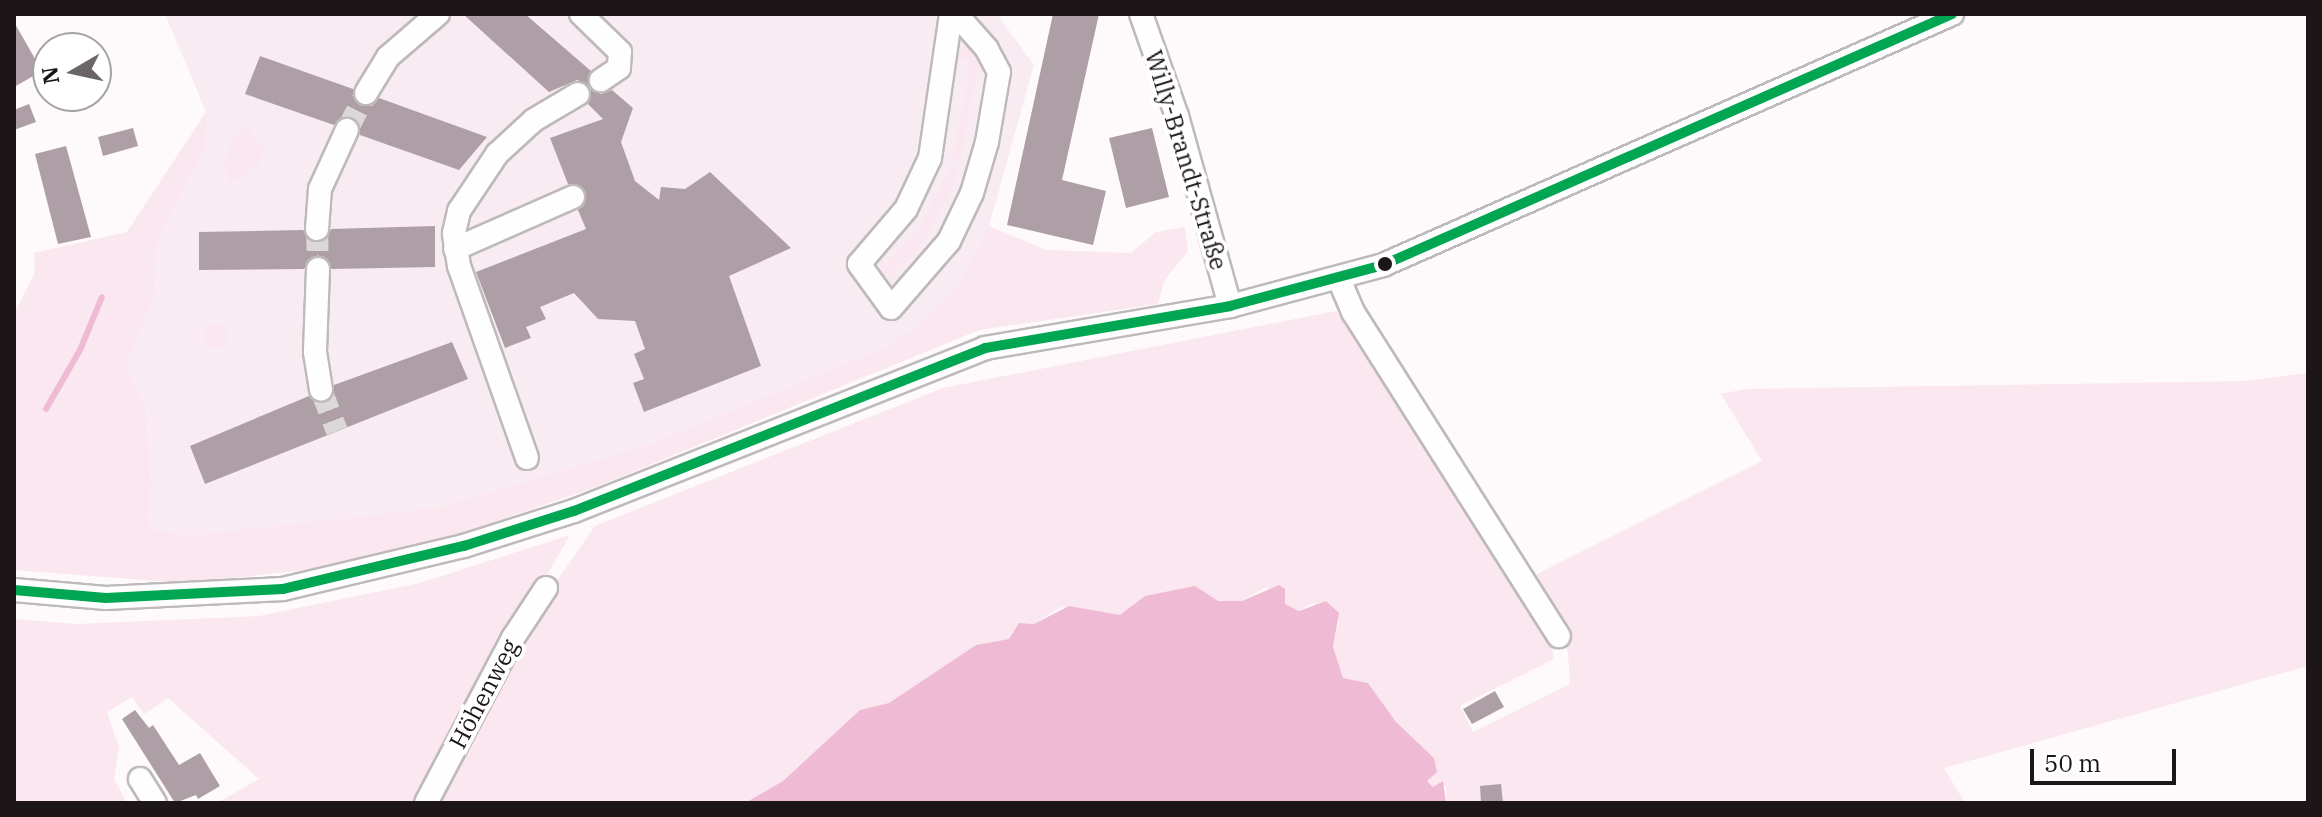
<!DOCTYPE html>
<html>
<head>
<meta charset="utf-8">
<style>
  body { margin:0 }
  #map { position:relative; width:2322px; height:817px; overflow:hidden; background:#fef9fb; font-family:"IBM Plex Serif",serif }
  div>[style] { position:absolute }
  .built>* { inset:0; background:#f8ecf2 }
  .green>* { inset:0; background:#fae7ef }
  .round { border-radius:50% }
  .water>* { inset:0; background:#efbad4 }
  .stream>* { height:6px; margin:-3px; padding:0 3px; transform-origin:3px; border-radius:3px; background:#efbad4 }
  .building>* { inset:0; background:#ae9fa6 }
  .minor-tunnel>* { height:22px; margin-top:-11px; transform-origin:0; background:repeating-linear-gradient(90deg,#dcd7d9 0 22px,transparent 0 33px) }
  .roads { filter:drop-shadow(2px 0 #beb9bb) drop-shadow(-2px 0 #beb9bb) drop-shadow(0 2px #beb9bb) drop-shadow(0 -2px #beb9bb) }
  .minor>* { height:22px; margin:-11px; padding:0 11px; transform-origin:11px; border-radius:11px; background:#fffefe }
  .bus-1>* { height:10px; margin:-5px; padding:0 5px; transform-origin:5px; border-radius:5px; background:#00a651 }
  .dots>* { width:22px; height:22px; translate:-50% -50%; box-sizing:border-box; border:4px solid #fff; border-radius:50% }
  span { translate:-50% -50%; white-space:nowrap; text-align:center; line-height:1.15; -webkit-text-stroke:8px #fff; paint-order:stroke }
  .street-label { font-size:24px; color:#1c1619 }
  .frame { position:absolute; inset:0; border:16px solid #1c1619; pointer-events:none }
  .north { position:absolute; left:32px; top:32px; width:80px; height:80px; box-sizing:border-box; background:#fff; border:2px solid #a4a2a3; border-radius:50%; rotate:261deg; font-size:22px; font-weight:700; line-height:32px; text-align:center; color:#1c1619 }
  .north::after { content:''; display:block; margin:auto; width:28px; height:36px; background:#6b6568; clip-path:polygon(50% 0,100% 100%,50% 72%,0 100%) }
  .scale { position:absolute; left:2030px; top:749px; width:146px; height:36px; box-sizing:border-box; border:4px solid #1c1619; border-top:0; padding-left:10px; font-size:24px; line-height:28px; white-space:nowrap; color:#1c1619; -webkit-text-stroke:6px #fff; paint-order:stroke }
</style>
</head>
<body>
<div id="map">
  <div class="built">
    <div style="clip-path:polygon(165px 14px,997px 14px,1034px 65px,989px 226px,955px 290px,920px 325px,883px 348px,650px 444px,439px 507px,192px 535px,153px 529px,148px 522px,151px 486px,146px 406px,126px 366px,155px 295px,157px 240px,206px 147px,206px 112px)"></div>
  </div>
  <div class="green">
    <div style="clip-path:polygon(963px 46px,976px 50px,987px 67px,977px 68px,960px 163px,952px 160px,969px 75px,969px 61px,957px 58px)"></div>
    <div style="clip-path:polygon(206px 112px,206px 147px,157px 240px,155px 295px,126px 366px,146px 406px,151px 486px,148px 522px,153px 529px,192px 535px,439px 507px,650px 444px,883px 348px,920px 325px,955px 290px,989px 226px,1046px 250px,1131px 253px,1156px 232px,1185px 227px,1188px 251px,1164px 281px,1158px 304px,979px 330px,596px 487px,438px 541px,351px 565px,183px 583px,14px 570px,14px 314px,35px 273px,34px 253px,127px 232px)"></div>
    <div style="clip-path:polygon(247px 126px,264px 147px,258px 166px,230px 183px,224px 165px,235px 133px)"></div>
    <div style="clip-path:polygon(951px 167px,959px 170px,949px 195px,921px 245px,896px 272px,902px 280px,883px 278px,877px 256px,885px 265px,918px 231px)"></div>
    <div style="clip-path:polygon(1336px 311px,1550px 636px,1554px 659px,1460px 706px,1473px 732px,1570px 684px,1568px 653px,1557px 621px,1529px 578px,1762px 461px,1721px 394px,1746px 389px,2246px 381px,2308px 373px,2308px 666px,1944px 768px,1965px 803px,1446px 803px,1446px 786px,1433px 787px,1427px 781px,1437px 772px,1434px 758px,1396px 723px,1368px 683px,1343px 678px,1333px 647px,1339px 620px,1313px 603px,1299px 611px,1285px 604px,1285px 589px,1264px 588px,1242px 601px,1120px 615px,1061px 607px,1034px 624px,1019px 623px,1009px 639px,976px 645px,889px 703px,860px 710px,783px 781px,745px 803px,436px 803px,538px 608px,595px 526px,943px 388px)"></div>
    <div class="round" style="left:203px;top:324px;width:24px;height:24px"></div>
    <div style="clip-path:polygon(570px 535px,416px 803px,217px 803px,259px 779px,168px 698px,144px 714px,132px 697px,107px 712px,119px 747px,114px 779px,127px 803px,14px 803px,14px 619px,77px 624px,259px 616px,420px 583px)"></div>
  </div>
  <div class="water">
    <div style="clip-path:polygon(1279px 585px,1285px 589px,1285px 604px,1299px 611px,1326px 601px,1339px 613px,1333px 647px,1343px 678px,1368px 683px,1396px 722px,1434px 758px,1437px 772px,1427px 781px,1433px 787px,1443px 781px,1446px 803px,745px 803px,783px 781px,860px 710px,889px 703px,976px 645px,1009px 639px,1019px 623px,1034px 624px,1069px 606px,1120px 615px,1145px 596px,1195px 586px,1218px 601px,1242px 601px)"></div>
  </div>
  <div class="stream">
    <div style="left:46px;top:409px;width:68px;rotate:-60deg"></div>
    <div style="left:80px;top:350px;width:57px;rotate:-67.5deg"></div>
  </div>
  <div class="building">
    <div style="clip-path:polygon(463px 14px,525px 14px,591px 71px,588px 85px,577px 80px,549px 92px)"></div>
    <div style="clip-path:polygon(1053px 14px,1099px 14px,1062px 180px,1106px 191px,1093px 245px,1007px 225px)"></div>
    <div style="clip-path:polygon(14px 22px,42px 71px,14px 87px)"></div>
    <div style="clip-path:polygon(260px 56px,353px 89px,359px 105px,372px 106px,379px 98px,487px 137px,459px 170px,360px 135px,352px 117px,340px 118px,334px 125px,245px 94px)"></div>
    <div style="clip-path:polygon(591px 89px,601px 94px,612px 90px,633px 108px,621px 142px,635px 181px,659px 200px,661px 187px,685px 189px,710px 172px,791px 248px,729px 276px,761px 366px,644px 412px,633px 383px,644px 379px,634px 354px,645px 349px,635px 321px,598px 319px,574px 293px,540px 307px,546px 319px,526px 327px,531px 338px,505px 348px,476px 272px,586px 229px,578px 210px,586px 192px,568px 184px,550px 138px,603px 119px,588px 104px)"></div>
    <div style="clip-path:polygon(29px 104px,36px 122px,14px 130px,14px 110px)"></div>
    <div style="clip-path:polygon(133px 128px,138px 146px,103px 156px,98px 137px)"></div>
    <div style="clip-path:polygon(1152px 128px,1169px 197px,1126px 208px,1109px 138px)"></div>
    <div style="clip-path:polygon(66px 146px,91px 237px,58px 244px,35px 154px)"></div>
    <div style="clip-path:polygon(435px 226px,435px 267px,332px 269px,318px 255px,304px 269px,199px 270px,199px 232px,303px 230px,317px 243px,328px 237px,331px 229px)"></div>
    <div style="clip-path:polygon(452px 342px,468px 379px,205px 484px,190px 446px,309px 396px,324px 404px,334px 396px,334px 385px)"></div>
    <div style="clip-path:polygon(1495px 691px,1504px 707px,1472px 724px,1463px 709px)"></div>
    <div style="clip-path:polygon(135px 710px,149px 728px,153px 725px,179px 765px,200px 753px,220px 786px,198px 799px,196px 795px,175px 803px,122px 719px)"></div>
    <div style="clip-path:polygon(1501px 784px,1503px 803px,1481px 803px,1480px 786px)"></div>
  </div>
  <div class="minor-tunnel">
    <div style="left:347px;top:130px;width:42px;rotate:-62.8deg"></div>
    <div style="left:317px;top:229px;width:40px;rotate:88.6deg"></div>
    <div style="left:321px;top:390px;width:44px;rotate:68.7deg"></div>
  </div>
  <div class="roads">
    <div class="minor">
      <div style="left:581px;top:14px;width:54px;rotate:44.3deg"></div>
      <div style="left:620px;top:52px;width:16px;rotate:94deg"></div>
      <div style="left:619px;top:68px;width:22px;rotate:146deg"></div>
      <div style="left:951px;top:14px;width:146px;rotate:98.3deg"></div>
      <div style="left:930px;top:158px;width:56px;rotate:115.2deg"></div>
      <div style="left:906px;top:209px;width:72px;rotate:130.5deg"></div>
      <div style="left:859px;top:264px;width:54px;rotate:54deg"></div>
      <div style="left:891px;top:308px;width:89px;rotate:-49.1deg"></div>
      <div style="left:949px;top:241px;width:53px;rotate:-64.4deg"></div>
      <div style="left:972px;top:193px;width:53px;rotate:-73.6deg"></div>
      <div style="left:987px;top:142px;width:71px;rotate:-80.3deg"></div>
      <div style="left:999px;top:72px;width:26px;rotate:-118deg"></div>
      <div style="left:987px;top:49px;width:47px;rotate:-131.5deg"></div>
      <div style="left:1141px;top:14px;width:108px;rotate:70.6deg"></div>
      <div style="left:1177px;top:116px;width:197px;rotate:74.4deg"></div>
      <div style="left:366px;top:93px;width:42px;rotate:-58.6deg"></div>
      <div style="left:388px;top:57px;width:66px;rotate:-40.7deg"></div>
      <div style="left:317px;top:229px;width:40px;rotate:-85.7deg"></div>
      <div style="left:320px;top:189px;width:65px;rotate:-65.4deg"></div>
      <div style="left:455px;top:249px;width:129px;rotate:-23.8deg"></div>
      <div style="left:318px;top:269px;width:83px;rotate:92.1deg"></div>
      <div style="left:315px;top:352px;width:38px;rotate:81deg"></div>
      <div style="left:1339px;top:279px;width:36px;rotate:67deg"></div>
      <div style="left:1353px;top:312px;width:384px;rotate:57.6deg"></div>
      <div style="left:527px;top:458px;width:204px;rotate:-109.5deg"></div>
      <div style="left:459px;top:266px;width:33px;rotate:-99deg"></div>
      <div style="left:454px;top:233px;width:23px;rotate:-77deg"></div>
      <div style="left:459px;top:211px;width:69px;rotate:-56.3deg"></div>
      <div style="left:497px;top:154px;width:50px;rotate:-42.6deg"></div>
      <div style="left:534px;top:120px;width:51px;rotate:-30.6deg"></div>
      <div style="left:14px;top:590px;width:92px;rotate:5deg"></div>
      <div style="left:106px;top:598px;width:177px;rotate:-2.9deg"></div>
      <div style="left:283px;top:589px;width:186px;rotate:-13.4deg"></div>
      <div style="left:464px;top:546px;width:115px;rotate:-17.7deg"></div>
      <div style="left:574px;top:511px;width:442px;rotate:-21.6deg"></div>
      <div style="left:985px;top:348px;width:249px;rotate:-9.7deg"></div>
      <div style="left:1230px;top:306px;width:158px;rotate:-15deg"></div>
      <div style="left:1383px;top:265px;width:622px;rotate:-23.8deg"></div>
      <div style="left:140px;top:779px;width:28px;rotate:58deg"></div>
      <div style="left:426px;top:803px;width:187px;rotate:-62.2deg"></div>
      <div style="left:513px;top:638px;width:60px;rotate:-56.6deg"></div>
    </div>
  </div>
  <div class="bus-1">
    <div style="left:14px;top:590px;width:92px;rotate:5deg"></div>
    <div style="left:106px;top:598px;width:177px;rotate:-2.9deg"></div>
    <div style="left:283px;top:589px;width:186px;rotate:-13.4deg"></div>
    <div style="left:464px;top:546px;width:115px;rotate:-17.7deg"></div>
    <div style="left:574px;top:511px;width:442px;rotate:-21.6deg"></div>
    <div style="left:985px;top:348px;width:249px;rotate:-9.7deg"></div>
    <div style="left:1230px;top:306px;width:158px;rotate:-15deg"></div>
    <div style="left:1383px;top:265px;width:622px;rotate:-23.8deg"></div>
  </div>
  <div class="dots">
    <div style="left:1385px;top:264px;background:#1c1619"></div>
  </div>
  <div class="street-label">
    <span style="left:1186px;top:160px;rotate:73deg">Willy-Brandt-Straße</span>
    <span style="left:484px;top:694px;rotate:-62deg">Höhenweg</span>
  </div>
  <div class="frame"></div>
  <div class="north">N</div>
  <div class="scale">50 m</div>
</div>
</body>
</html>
